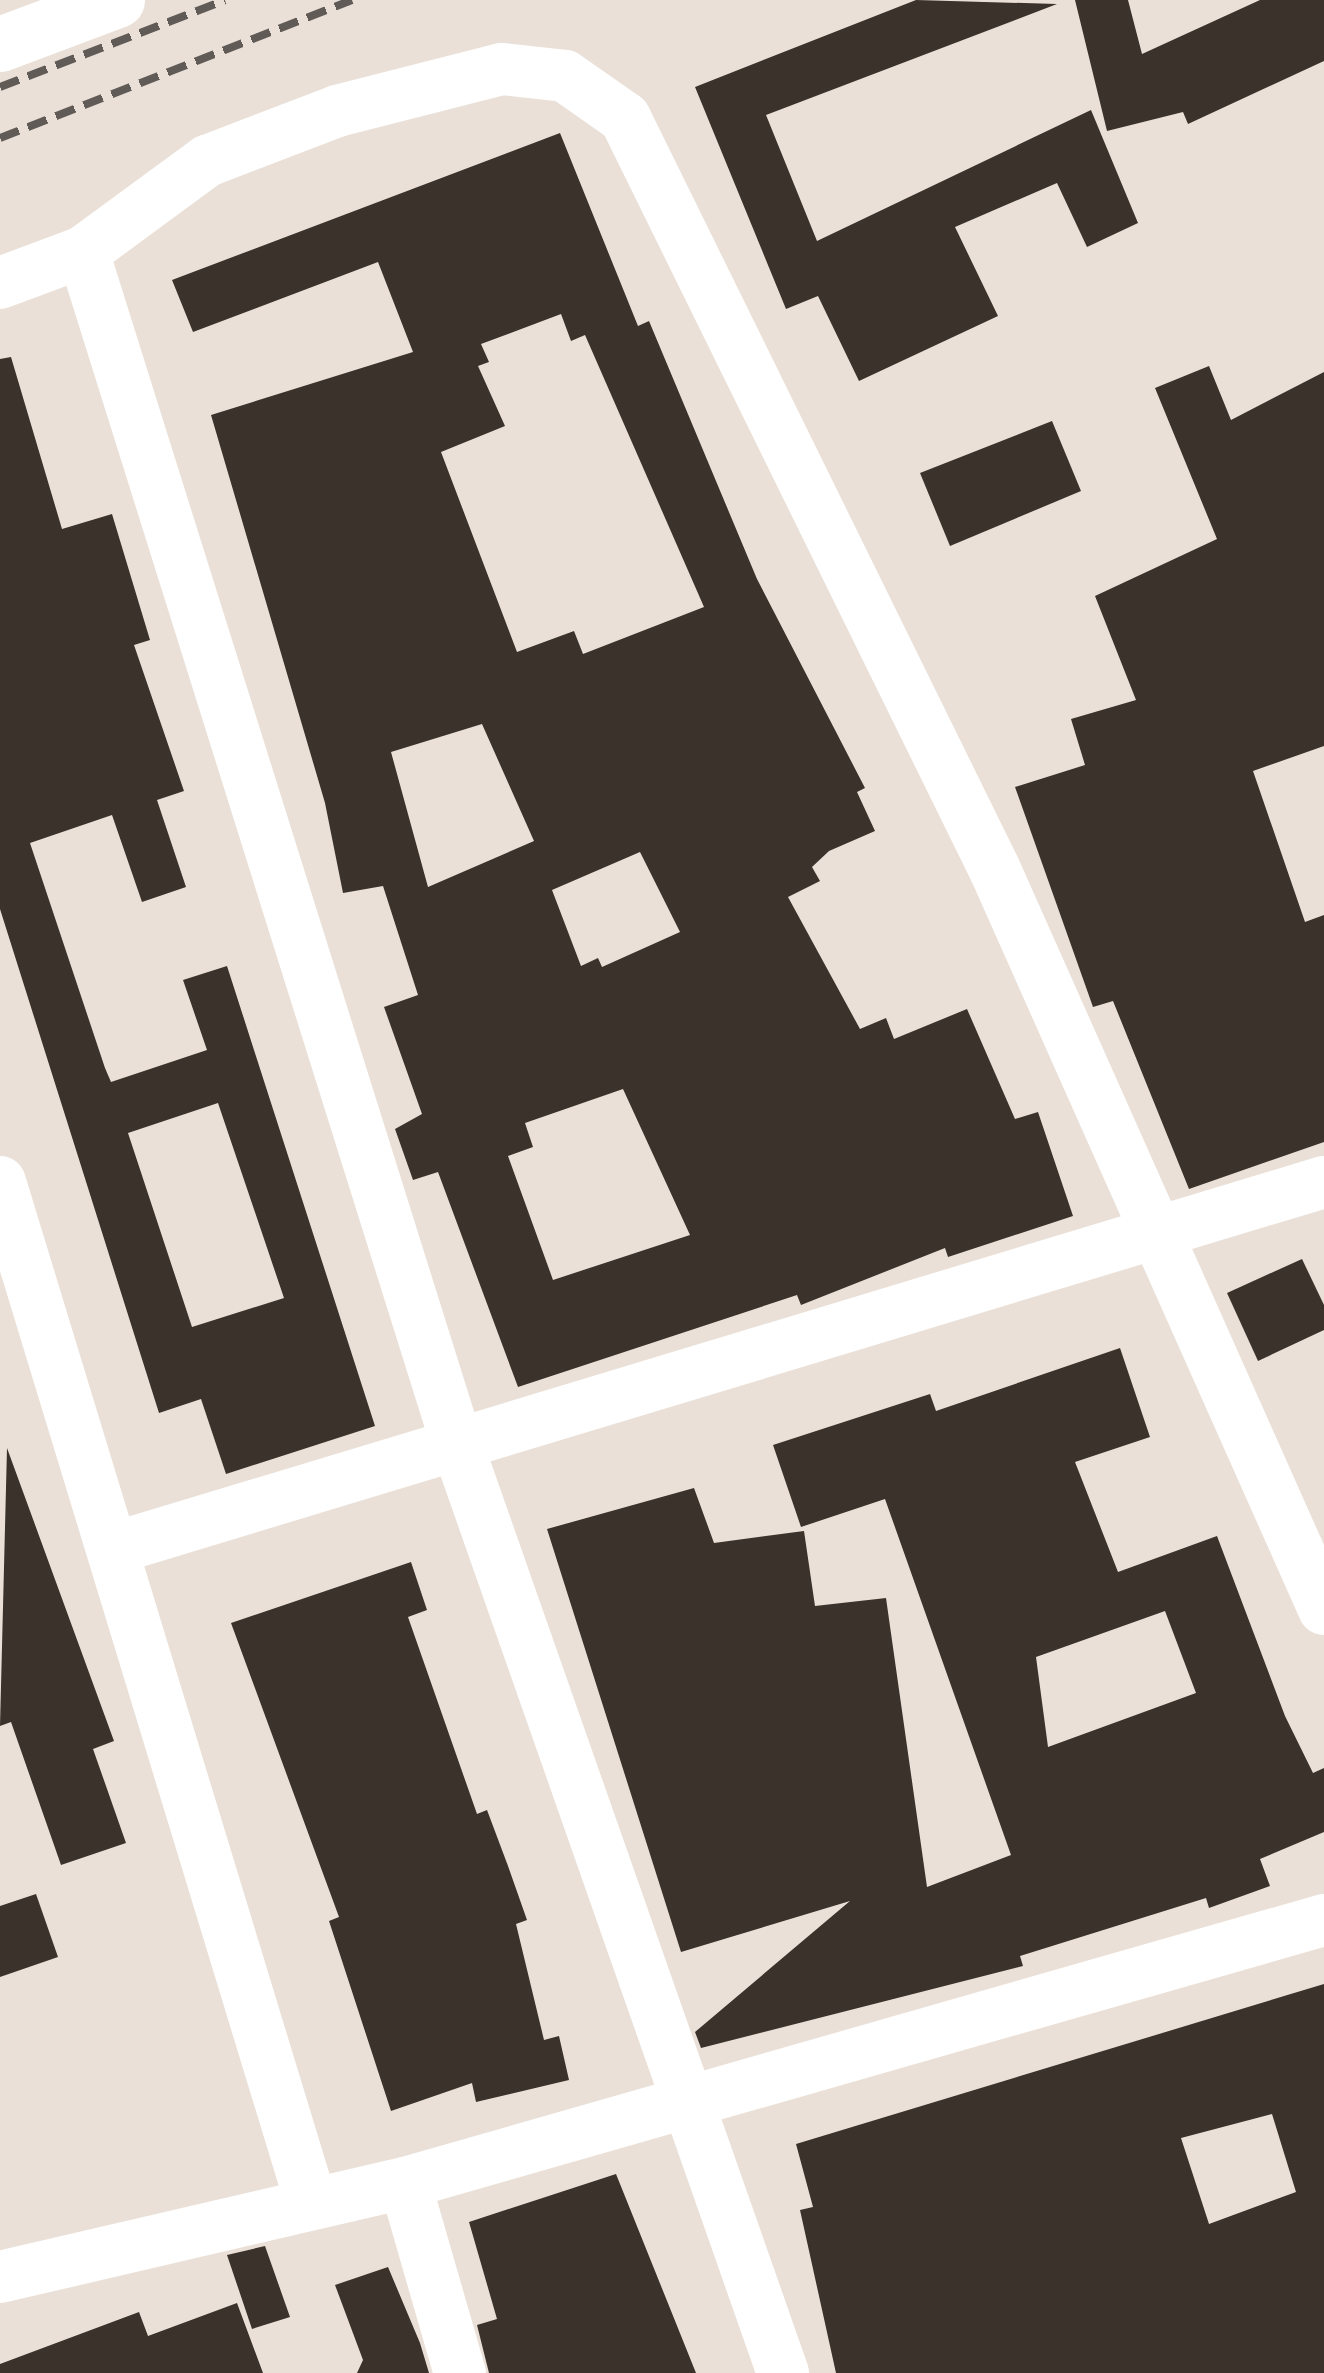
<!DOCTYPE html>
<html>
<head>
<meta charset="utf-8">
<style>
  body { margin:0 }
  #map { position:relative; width:1324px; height:2373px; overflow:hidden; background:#eae0d7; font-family:Quicksand,sans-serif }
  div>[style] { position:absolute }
  .building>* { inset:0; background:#3a322b }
  .minor>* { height:52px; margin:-26px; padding:0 26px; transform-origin:26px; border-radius:26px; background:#fff }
  .tertiary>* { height:55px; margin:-27.5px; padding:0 27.5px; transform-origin:27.5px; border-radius:27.5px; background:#fff }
  .rail>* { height:8px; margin-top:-4px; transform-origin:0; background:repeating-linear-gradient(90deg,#605b56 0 20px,transparent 0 30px) }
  span { translate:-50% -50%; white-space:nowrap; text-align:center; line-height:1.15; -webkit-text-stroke:10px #fff; paint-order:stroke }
</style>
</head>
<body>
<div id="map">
  <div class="building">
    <div style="clip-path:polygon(916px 0,1057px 4px,766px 115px,817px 241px,1091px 110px,1138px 223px,1087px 247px,1057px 183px,955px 227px,998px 316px,859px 381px,818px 296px,786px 309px,695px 87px)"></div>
    <div style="clip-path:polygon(1075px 0,1128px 0,1142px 54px,1260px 0,1324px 0,1324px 61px,1188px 124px,1183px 112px,1107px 131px)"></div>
    <div style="clip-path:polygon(evenodd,560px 133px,638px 326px,649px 321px,757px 579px,865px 788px,857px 792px,875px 831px,829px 851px,812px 867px,820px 881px,788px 897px,860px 1029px,886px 1018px,894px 1039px,967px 1009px,1015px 1119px,1038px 1112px,1073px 1216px,948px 1257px,945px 1248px,801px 1305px,797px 1295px,518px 1387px,438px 1172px,413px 1180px,395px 1129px,422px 1114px,384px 1007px,418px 995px,383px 886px,343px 893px,325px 803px,211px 415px,413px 352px,378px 262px,193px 332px,172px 280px,560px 133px,561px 314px,571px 341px,585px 335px,704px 607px,583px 654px,574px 631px,517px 652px,441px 452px,505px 426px,478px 366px,489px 362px,481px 344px,561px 314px,560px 133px,482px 724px,534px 841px,428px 887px,391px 752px,482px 724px,560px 133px,640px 852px,680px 932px,602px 967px,598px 958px,581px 966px,552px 890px,640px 852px,560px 133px,623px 1089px,690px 1235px,553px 1280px,508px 1156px,533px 1147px,525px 1123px,623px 1089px)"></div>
    <div style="clip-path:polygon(evenodd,11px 357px,62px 529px,112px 514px,150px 640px,134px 645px,184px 791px,157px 800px,186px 887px,142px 902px,112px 815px,30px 843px,105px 1068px,111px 1082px,207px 1050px,183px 980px,227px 966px,375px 1426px,226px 1474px,201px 1399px,159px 1413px,0 909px,0 359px,11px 357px,218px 1103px,284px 1298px,192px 1327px,128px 1133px,218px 1103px)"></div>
    <div style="clip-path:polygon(1209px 366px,1231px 420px,1324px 372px,1324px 746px,1253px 771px,1305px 922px,1324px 915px,1324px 1142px,1189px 1189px,1113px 1001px,1093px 1007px,1015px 787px,1085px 765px,1071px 719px,1136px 700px,1095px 596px,1217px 539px,1155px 388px)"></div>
    <div style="clip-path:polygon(1052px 421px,1081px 491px,950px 546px,920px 473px)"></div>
    <div style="clip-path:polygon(1302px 1259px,1324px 1305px,1324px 1330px,1258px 1361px,1227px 1293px)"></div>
    <div style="clip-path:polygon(evenodd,1120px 1348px,1150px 1437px,1075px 1462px,1118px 1572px,1217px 1536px,1285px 1716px,1313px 1773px,1324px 1768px,1324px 1832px,1260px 1859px,1270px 1886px,1209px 1908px,1206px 1898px,1020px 1956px,1023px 1966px,701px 2048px,695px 2032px,850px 1901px,681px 1952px,547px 1529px,694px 1488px,714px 1543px,804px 1531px,815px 1606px,886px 1598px,927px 1887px,1011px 1855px,885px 1499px,801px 1527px,773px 1445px,930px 1394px,936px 1411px,1120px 1348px,1165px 1611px,1196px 1693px,1048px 1747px,1036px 1657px,1165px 1611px)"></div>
    <div style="clip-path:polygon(7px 1448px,114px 1741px,93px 1749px,126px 1843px,61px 1865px,11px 1722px,0 1726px)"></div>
    <div style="clip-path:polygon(411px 1562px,427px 1610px,408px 1617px,477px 1814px,487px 1810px,508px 1866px,527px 1920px,516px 1924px,544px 2040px,559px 2036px,569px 2080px,476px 2102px,472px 2083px,391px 2111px,329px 1921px,339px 1917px,231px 1623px)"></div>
    <div style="clip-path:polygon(36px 1894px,58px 1957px,0 1977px,0 1906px)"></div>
    <div style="clip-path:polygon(evenodd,1324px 1984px,1324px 2373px,836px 2373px,800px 2210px,813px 2207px,796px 2144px,1324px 1984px,1272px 2114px,1296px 2192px,1209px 2224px,1181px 2138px,1272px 2114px)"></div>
    <div style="clip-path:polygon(616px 2174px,696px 2373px,489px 2373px,477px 2325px,497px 2319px,469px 2222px)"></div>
    <div style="clip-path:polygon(265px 2246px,290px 2317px,252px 2329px,227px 2255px)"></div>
    <div style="clip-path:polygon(388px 2267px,420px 2343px,429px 2373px,357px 2373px,363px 2360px,335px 2285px)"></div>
    <div style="clip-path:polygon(237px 2303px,263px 2373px,0 2373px,0 2364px,139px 2312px,148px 2336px)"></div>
  </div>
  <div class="minor">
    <div style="left:0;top:283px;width:89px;rotate:-20.5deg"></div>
    <div style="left:0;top:1182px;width:1063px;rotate:73.05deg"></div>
    <div style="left:118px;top:1547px;width:1260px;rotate:-16.84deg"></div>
    <div style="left:405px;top:2183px;width:198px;rotate:73.9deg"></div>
    <div style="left:0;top:2277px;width:416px;rotate:-13.1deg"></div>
    <div style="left:405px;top:2183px;width:956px;rotate:-15.97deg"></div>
    <div style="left:783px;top:2373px;width:981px;rotate:-109.34deg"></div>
    <div style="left:458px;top:1447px;width:1252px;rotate:-107.42deg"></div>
    <div style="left:83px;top:252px;width:154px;rotate:-36.3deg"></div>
    <div style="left:207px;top:161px;width:139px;rotate:-21deg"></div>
    <div style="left:337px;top:111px;width:170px;rotate:-14.3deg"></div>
    <div style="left:502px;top:69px;width:63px;rotate:6.3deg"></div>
    <div style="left:565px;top:76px;width:73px;rotate:35deg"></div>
    <div style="left:625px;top:118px;width:838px;rotate:63.8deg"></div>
    <div style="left:995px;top:870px;width:809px;rotate:66deg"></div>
  </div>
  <div class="tertiary">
    <div style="left:0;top:44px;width:125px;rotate:-20.6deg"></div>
  </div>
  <div class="rail">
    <div style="left:0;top:87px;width:241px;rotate:-21.1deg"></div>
    <div style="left:0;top:138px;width:378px;rotate:-21.4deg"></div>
  </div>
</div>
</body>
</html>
